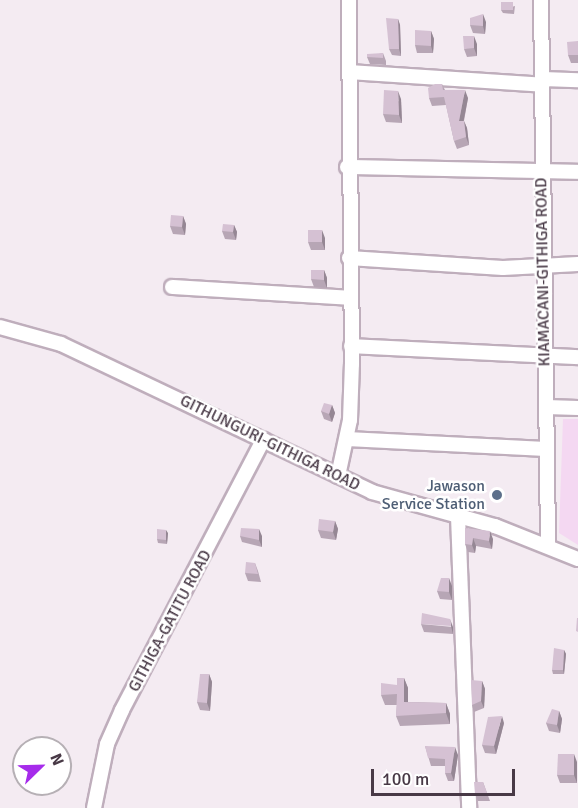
<!DOCTYPE html>
<html>
<head>
<meta charset="utf-8">
<style>
  body { margin:0 }
  #map { position:relative; width:578px; height:808px; overflow:hidden; background:#f4ebf2; font-family:Signika,sans-serif }
  div>[style] { position:absolute }
  .commercial>* { inset:0; background:#f4d8f2 }
  .roads { filter:drop-shadow(2px 0 #bfaebc) drop-shadow(-2px 0 #bfaebc) drop-shadow(0 2px #bfaebc) drop-shadow(0 -2px #bfaebc) }
  .minor>* { height:14px; margin:-7px; padding:0 7px; transform-origin:7px; border-radius:7px; background:#fff }
  .wall>* { inset:0; background:#b7a6b5 }
  .shaded-wall>* { inset:0; background:#958794 }
  .building>* { inset:0; background:#d5c1d3 }
  .dots>* { width:16px; height:16px; translate:-50% -50%; box-sizing:border-box; border:3px solid #fff; border-radius:50% }
  span { translate:-50% -50%; white-space:nowrap; text-align:center; line-height:1.15; -webkit-text-stroke:5px #fff; paint-order:stroke }
  .street-label { font-size:16px; color:#483946 }
  .service-label { font-size:16px; color:#4e5e75 }
  .right { translate:-100% -50%; text-align:right }
  .north { position:absolute; left:12px; top:736px; width:60px; height:60px; box-sizing:border-box; background:#fff; border:2px solid #b6b0b5; border-radius:50%; rotate:67deg; font-size:16px; font-weight:700; line-height:24px; text-align:center; color:#483946 }
  .north::after { content:''; display:block; margin:auto; width:21px; height:27px; background:#a62beb; clip-path:polygon(50% 0,100% 100%,50% 72%,0 100%) }
  .scale { position:absolute; left:371px; top:769px; width:144px; height:27px; box-sizing:border-box; border:3px solid #483946; border-top:0; padding-left:8px; font-size:18px; line-height:21px; white-space:nowrap; color:#483946; -webkit-text-stroke:4px #fff; paint-order:stroke }
</style>
</head>
<body>
<div id="map">
  <div class="commercial">
    <div style="clip-path:polygon(563px 419px,578px 419px,578px 545px,559px 533px)"></div>
  </div>
  <div class="roads">
    <div class="minor">
      <div style="left:541px;top:0;width:544px;rotate:89.26deg"></div>
      <div style="left:349px;top:72px;width:194px;rotate:3.8deg"></div>
      <div style="left:543px;top:79px;width:35px;rotate:2deg"></div>
      <div style="left:347px;top:167px;width:231px;rotate:1.2deg"></div>
      <div style="left:349px;top:258px;width:154px;rotate:3.7deg"></div>
      <div style="left:503px;top:268px;width:75px;rotate:-3.1deg"></div>
      <div style="left:172px;top:287px;width:178px;rotate:3.5deg"></div>
      <div style="left:0;top:327px;width:63px;rotate:15.6deg"></div>
      <div style="left:61px;top:344px;width:344px;rotate:25.4deg"></div>
      <div style="left:372px;top:492px;width:128px;rotate:15.5deg"></div>
      <div style="left:495px;top:526px;width:89px;rotate:21.7deg"></div>
      <div style="left:351px;top:346px;width:227px;rotate:2.8deg"></div>
      <div style="left:546px;top:407px;width:32px;rotate:2deg"></div>
      <div style="left:347px;top:439px;width:199px;rotate:2.9deg"></div>
      <div style="left:338px;top:476px;width:57px;rotate:-77.9deg"></div>
      <div style="left:350px;top:420px;width:56px;rotate:-88deg"></div>
      <div style="left:352px;top:364px;width:364px;rotate:-90.5deg"></div>
      <div style="left:458px;top:516px;width:292px;rotate:87.8deg"></div>
      <div style="left:94px;top:808px;width:65px;rotate:-78.5deg"></div>
      <div style="left:107px;top:744px;width:37px;rotate:-66deg"></div>
      <div style="left:122px;top:710px;width:305px;rotate:-62.4deg"></div>
    </div>
  </div>
  <div class="wall">
    <div style="clip-path:polygon(515px 6px,514px 14px,503px 13px,501px 10px)"></div>
    <div style="clip-path:polygon(398px 19px,400px 25px,401px 56px,392px 55px,389px 49px)"></div>
    <div style="clip-path:polygon(486px 22px,485px 34px,473px 33px,470px 25px)"></div>
    <div style="clip-path:polygon(431px 31px,434px 39px,433px 53px,417px 53px,415px 45px)"></div>
    <div style="clip-path:polygon(578px 41px,578px 63px,571px 63px,568px 55px)"></div>
    <div style="clip-path:polygon(477px 44px,477px 56px,467px 57px,464px 49px)"></div>
    <div style="clip-path:polygon(383px 53px,386px 61px,386px 65px,370px 64px,367px 57px)"></div>
    <div style="clip-path:polygon(442px 84px,445px 90px,468px 98px,464px 121px,467px 128px,469px 145px,457px 149px,454px 141px,446px 105px,432px 106px,429px 98px)"></div>
    <div style="clip-path:polygon(401px 99px,402px 123px,386px 122px,383px 114px)"></div>
    <div style="clip-path:polygon(183px 216px,186px 224px,185px 235px,173px 234px,170px 226px)"></div>
    <div style="clip-path:polygon(234px 225px,237px 232px,236px 240px,225px 239px,222px 231px)"></div>
    <div style="clip-path:polygon(325px 238px,325px 250px,311px 250px,308px 242px)"></div>
    <div style="clip-path:polygon(324px 270px,327px 278px,327px 288px,314px 287px,311px 279px)"></div>
    <div style="clip-path:polygon(332px 405px,335px 413px,332px 422px,324px 419px,321px 411px)"></div>
    <div style="clip-path:polygon(335px 521px,338px 529px,336px 540px,321px 538px,318px 530px)"></div>
    <div style="clip-path:polygon(465px 528px,493px 539px,492px 549px,476px 546px,475px 553px,468px 552px,465px 544px)"></div>
    <div style="clip-path:polygon(168px 533px,167px 544px,158px 543px,157px 539px)"></div>
    <div style="clip-path:polygon(240px 536px,262px 536px,262px 547px,242px 542px)"></div>
    <div style="clip-path:polygon(255px 563px,258px 571px,261px 582px,248px 581px,245px 573px)"></div>
    <div style="clip-path:polygon(452px 586px,452px 600px,440px 599px,437px 591px)"></div>
    <div style="clip-path:polygon(421px 624px,453px 627px,453px 634px,424px 632px)"></div>
    <div style="clip-path:polygon(564px 650px,566px 654px,564px 674px,553px 674px,552px 670px)"></div>
    <div style="clip-path:polygon(209px 674px,212px 682px,210px 711px,200px 710px,197px 702px)"></div>
    <div style="clip-path:polygon(404px 678px,408px 688px,408px 702px,446px 703px,450px 714px,450px 724px,400px 726px,396px 716px,397px 705px,385px 705px,381px 695px,397px 685px)"></div>
    <div style="clip-path:polygon(482px 681px,485px 689px,484px 708px,474px 712px,472px 705px)"></div>
    <div style="clip-path:polygon(559px 711px,562px 719px,560px 733px,549px 731px,546px 723px)"></div>
    <div style="clip-path:polygon(504px 723px,496px 754px,485px 753px,482px 745px)"></div>
    <div style="clip-path:polygon(425px 746px,458px 755px,454px 781px,448px 781px,445px 773px,445px 766px,431px 766px)"></div>
    <div style="clip-path:polygon(577px 762px,577px 783px,560px 783px,557px 775px)"></div>
    <div style="clip-path:polygon(483px 782px,490px 801px,478px 801px,475px 794px)"></div>
  </div>
  <div class="shaded-wall">
    <div style="clip-path:polygon(483px 14px,486px 22px,485px 34px,483px 26px)"></div>
    <div style="clip-path:polygon(398px 19px,400px 25px,401px 56px,399px 49px)"></div>
    <div style="clip-path:polygon(431px 31px,434px 39px,433px 53px,431px 46px)"></div>
    <div style="clip-path:polygon(474px 36px,477px 44px,477px 56px,474px 48px)"></div>
    <div style="clip-path:polygon(465px 90px,468px 98px,462px 129px,459px 121px)"></div>
    <div style="clip-path:polygon(398px 91px,401px 99px,402px 123px,399px 115px)"></div>
    <div style="clip-path:polygon(464px 121px,467px 128px,469px 145px,466px 137px)"></div>
    <div style="clip-path:polygon(183px 216px,186px 224px,185px 235px,182px 227px)"></div>
    <div style="clip-path:polygon(234px 225px,237px 232px,236px 240px,233px 232px)"></div>
    <div style="clip-path:polygon(322px 230px,325px 238px,325px 250px,322px 242px)"></div>
    <div style="clip-path:polygon(324px 270px,327px 278px,327px 288px,324px 280px)"></div>
    <div style="clip-path:polygon(332px 405px,335px 413px,332px 422px,329px 414px)"></div>
    <div style="clip-path:polygon(335px 521px,338px 529px,336px 540px,333px 532px)"></div>
    <div style="clip-path:polygon(259px 529px,262px 536px,262px 547px,259px 540px)"></div>
    <div style="clip-path:polygon(166px 530px,168px 533px,167px 544px,166px 540px)"></div>
    <div style="clip-path:polygon(490px 531px,493px 539px,492px 549px,489px 541px)"></div>
    <div style="clip-path:polygon(473px 538px,476px 546px,475px 553px,472px 545px)"></div>
    <div style="clip-path:polygon(449px 578px,452px 586px,452px 600px,449px 592px)"></div>
    <div style="clip-path:polygon(450px 619px,453px 627px,453px 634px,451px 626px)"></div>
    <div style="clip-path:polygon(564px 650px,566px 654px,564px 674px,563px 670px)"></div>
    <div style="clip-path:polygon(209px 674px,212px 682px,210px 711px,207px 703px)"></div>
    <div style="clip-path:polygon(404px 678px,408px 688px,408px 712px,404px 702px)"></div>
    <div style="clip-path:polygon(482px 681px,485px 689px,484px 708px,481px 701px)"></div>
    <div style="clip-path:polygon(446px 703px,450px 714px,450px 724px,446px 713px)"></div>
    <div style="clip-path:polygon(559px 711px,562px 719px,560px 733px,557px 725px)"></div>
    <div style="clip-path:polygon(502px 716px,504px 723px,496px 754px,494px 746px)"></div>
    <div style="clip-path:polygon(455px 747px,458px 755px,454px 781px,451px 773px)"></div>
    <div style="clip-path:polygon(574px 754px,577px 762px,577px 783px,574px 775px)"></div>
  </div>
  <div class="building">
    <div style="clip-path:polygon(501px 2px,513px 2px,513px 10px,501px 10px)"></div>
    <div style="clip-path:polygon(483px 14px,483px 26px,470px 25px,470px 18px)"></div>
    <div style="clip-path:polygon(386px 18px,398px 19px,399px 49px,389px 49px)"></div>
    <div style="clip-path:polygon(415px 30px,431px 31px,431px 46px,415px 45px)"></div>
    <div style="clip-path:polygon(463px 36px,474px 36px,474px 48px,464px 49px)"></div>
    <div style="clip-path:polygon(578px 41px,578px 55px,568px 55px,567px 42px)"></div>
    <div style="clip-path:polygon(383px 53px,383px 58px,367px 57px,367px 54px)"></div>
    <div style="clip-path:polygon(435px 84px,442px 84px,443px 90px,465px 90px,459px 121px,464px 121px,466px 137px,454px 141px,444px 97px,429px 98px,428px 88px)"></div>
    <div style="clip-path:polygon(384px 90px,398px 91px,399px 115px,383px 114px)"></div>
    <div style="clip-path:polygon(171px 215px,183px 216px,182px 227px,170px 226px)"></div>
    <div style="clip-path:polygon(223px 224px,234px 225px,233px 232px,222px 231px)"></div>
    <div style="clip-path:polygon(308px 230px,322px 230px,322px 242px,308px 242px)"></div>
    <div style="clip-path:polygon(311px 270px,324px 270px,324px 280px,311px 279px)"></div>
    <div style="clip-path:polygon(324px 403px,332px 405px,329px 414px,321px 411px)"></div>
    <div style="clip-path:polygon(319px 519px,335px 521px,333px 532px,318px 530px)"></div>
    <div style="clip-path:polygon(241px 528px,259px 529px,259px 540px,240px 536px)"></div>
    <div style="clip-path:polygon(465px 528px,490px 531px,489px 541px,473px 538px,472px 545px,465px 544px)"></div>
    <div style="clip-path:polygon(157px 529px,166px 530px,166px 540px,157px 539px)"></div>
    <div style="clip-path:polygon(246px 562px,255px 563px,258px 574px,245px 573px)"></div>
    <div style="clip-path:polygon(441px 578px,449px 578px,449px 592px,437px 591px)"></div>
    <div style="clip-path:polygon(422px 613px,450px 619px,451px 626px,421px 624px)"></div>
    <div style="clip-path:polygon(577px 618px,578px 618px,578px 632px,576px 631px)"></div>
    <div style="clip-path:polygon(554px 648px,564px 650px,563px 670px,552px 670px)"></div>
    <div style="clip-path:polygon(200px 674px,209px 674px,207px 703px,197px 702px)"></div>
    <div style="clip-path:polygon(397px 678px,404px 678px,404px 702px,446px 703px,446px 713px,396px 716px,397px 694px,381px 695px,381px 683px,397px 685px)"></div>
    <div style="clip-path:polygon(471px 680px,482px 681px,481px 701px,472px 705px)"></div>
    <div style="clip-path:polygon(552px 709px,559px 711px,557px 725px,546px 723px)"></div>
    <div style="clip-path:polygon(502px 716px,494px 746px,482px 745px,488px 717px)"></div>
    <div style="clip-path:polygon(425px 746px,455px 747px,451px 773px,445px 773px,445px 759px,428px 758px)"></div>
    <div style="clip-path:polygon(558px 754px,574px 754px,574px 775px,557px 775px)"></div>
    <div style="clip-path:polygon(474px 782px,483px 782px,487px 793px,475px 794px)"></div>
  </div>
  <div class="dots">
    <div style="left:497px;top:495px;background:#5c6f8a"></div>
  </div>
  <div class="street-label">
    <span style="left:543px;top:272px;rotate:-91deg">KIAMACANI-GITHIGA ROAD</span>
    <span style="left:270px;top:443px;rotate:26deg">GITHUNGURI-GITHIGA ROAD</span>
    <span style="left:170px;top:621px;rotate:-62deg">GITHIGA-GATITU ROAD</span>
  </div>
  <div class="service-label">
    <span class="right" style="left:485px;top:495px">Jawason<br>Service Station</span>
  </div>
  <div class="north">N</div>
  <div class="scale">100 m</div>
</div>
</body>
</html>
